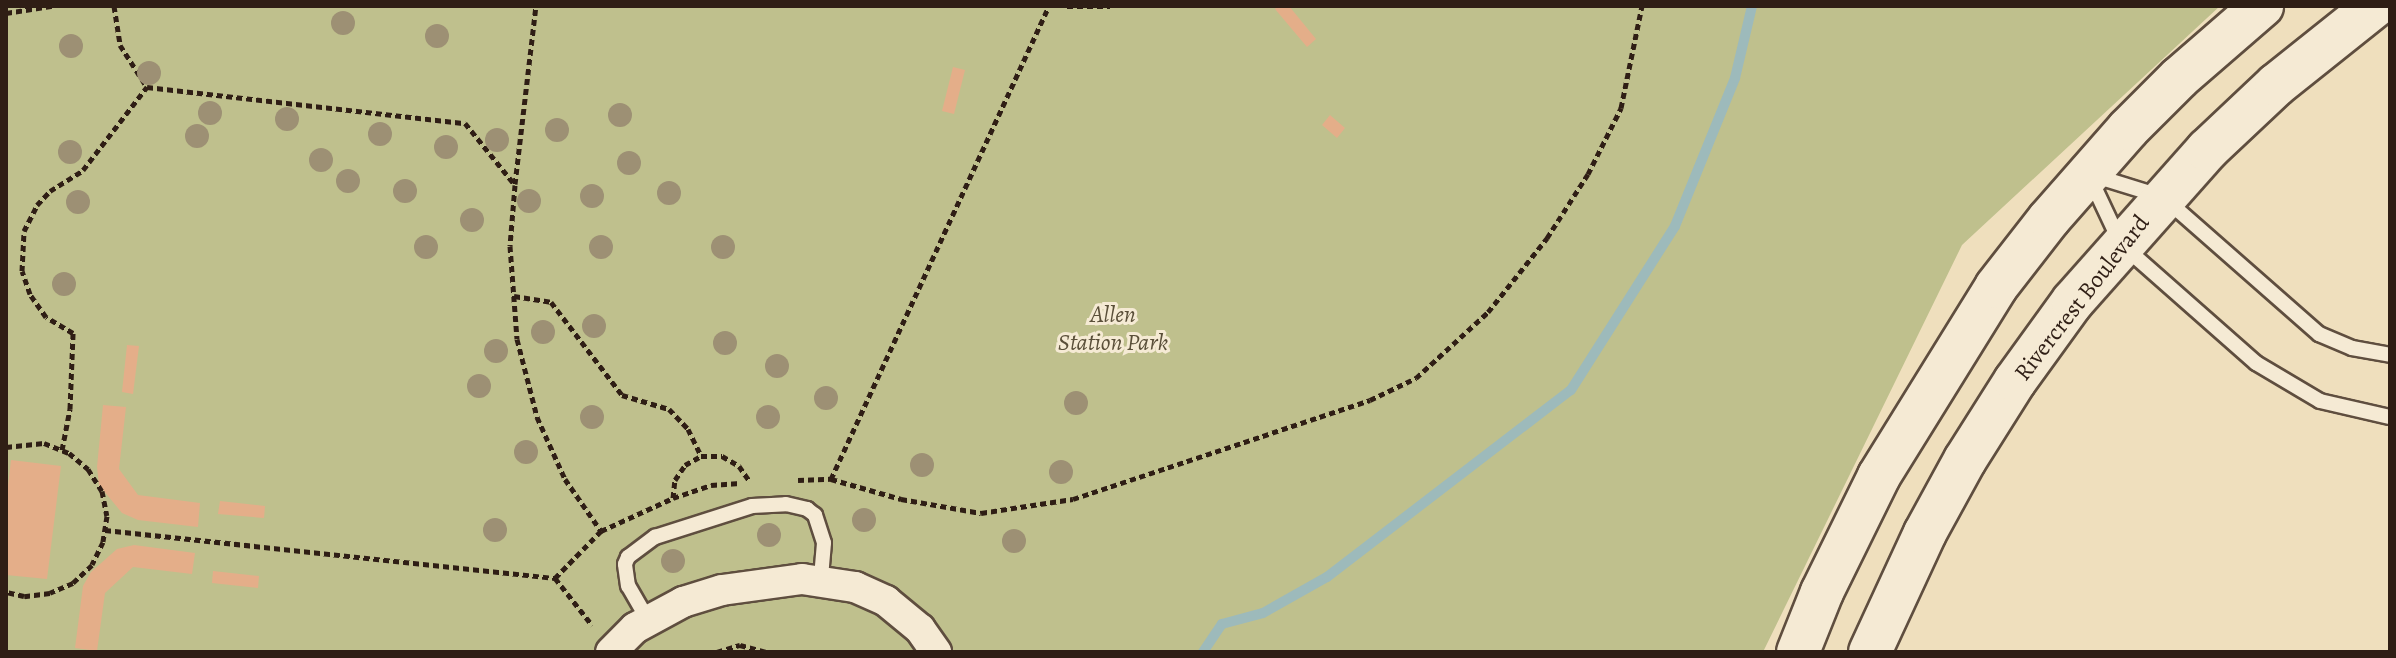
<!DOCTYPE html>
<html>
<head>
<meta charset="utf-8">
<style>
  body { margin:0 }
  #map { position:relative; width:2396px; height:658px; overflow:hidden; background:#efdfbd; font-family:Alegreya,serif }
  div>[style] { position:absolute }
  .green>* { inset:0; background:#bfc08d }
  .stream>* { height:10px; margin:-5px; padding:0 5px; transform-origin:5px; border-radius:5px; background:#9dbabb }
  .building>* { inset:0; background:#e4ae89 }
  .path>* { height:5px; margin-top:-2.5px; transform-origin:0; background:repeating-linear-gradient(90deg,#2f1e15 0 6px,transparent 0 10px) }
  .roads { filter:drop-shadow(2px 0 #5f4e3f) drop-shadow(-2px 0 #5f4e3f) drop-shadow(0 2px #5f4e3f) drop-shadow(0 -2px #5f4e3f) }
  .lane>* { height:14px; margin:-7px; padding:0 7px; transform-origin:7px; border-radius:7px; background:#f5ead4 }
  .street>* { height:30px; margin:-15px; padding:0 15px; transform-origin:15px; border-radius:15px; background:#f5ead4 }
  .secondary>* { height:42px; margin:-21px; padding:0 21px; transform-origin:21px; border-radius:21px; background:#f5ead4 }
  .trees>* { width:24px; height:24px; margin:-12px; border-radius:50%; background:#9d9074 }
  span { translate:-50% -50%; white-space:nowrap; text-align:center; line-height:1.15; -webkit-text-stroke:6px #f5ead4; paint-order:stroke }
  .street-label { font-size:24px; color:#2f1e15 }
  .park-label { font-size:24px; color:#5a4f39; font-style:italic }
  .frame { position:absolute; inset:0; border:8px solid #2f1e15; pointer-events:none }
</style>
</head>
<body>
<div id="map">
  <div class="green">
    <div style="clip-path:polygon(6px 6px,2220px 6px,1962px 245px,1763px 652px,6px 652px)"></div>
  </div>
  <div class="stream">
    <div style="left:1203px;top:652px;width:34px;rotate:-56deg"></div>
    <div style="left:1222px;top:624px;width:42px;rotate:-15deg"></div>
    <div style="left:1263px;top:613px;width:73px;rotate:-29.4deg"></div>
    <div style="left:1327px;top:577px;width:307px;rotate:-37.5deg"></div>
    <div style="left:1571px;top:390px;width:194px;rotate:-57.6deg"></div>
    <div style="left:1675px;top:226px;width:160px;rotate:-67.9deg"></div>
    <div style="left:1735px;top:78px;width:74px;rotate:-76.7deg"></div>
  </div>
  <div class="building">
    <div style="clip-path:polygon(1278px 6px,1289px 6px,1316px 39px,1307px 47px,1275px 9px)"></div>
    <div style="clip-path:polygon(953px 67px,965px 70px,954px 114px,942px 111px)"></div>
    <div style="clip-path:polygon(1330px 115px,1345px 128px,1337px 138px,1322px 125px)"></div>
    <div style="clip-path:polygon(127px 345px,139px 346px,133px 394px,122px 392px)"></div>
    <div style="clip-path:polygon(103px 405px,126px 407px,119px 469px,138px 495px,200px 503px,198px 527px,138px 520px,122px 513px,99px 485px,97px 467px)"></div>
    <div style="clip-path:polygon(11px 460px,61px 466px,47px 579px,6px 575px,6px 503px)"></div>
    <div style="clip-path:polygon(220px 501px,265px 506px,264px 518px,218px 514px)"></div>
    <div style="clip-path:polygon(134px 545px,195px 553px,192px 574px,133px 567px,105px 593px,97px 651px,75px 648px,83px 586px,91px 572px,117px 549px)"></div>
    <div style="clip-path:polygon(213px 571px,259px 576px,258px 588px,212px 583px)"></div>
  </div>
  <div class="path">
    <div style="left:114px;top:6px;width:39px;rotate:81deg"></div>
    <div style="left:120px;top:45px;width:50px;rotate:57.3deg"></div>
    <div style="left:1067px;top:6px;width:43px"></div>
    <div style="left:6px;top:13px;width:47px;rotate:-8.7deg"></div>
    <div style="left:147px;top:87px;width:320px;rotate:6.5deg"></div>
    <div style="left:465px;top:123px;width:80px;rotate:51.1deg"></div>
    <div style="left:515px;top:185px;width:61px;rotate:94.7deg"></div>
    <div style="left:510px;top:246px;width:93px;rotate:85.7deg"></div>
    <div style="left:517px;top:339px;width:81px;rotate:75.6deg"></div>
    <div style="left:537px;top:417px;width:68px;rotate:65.7deg"></div>
    <div style="left:565px;top:479px;width:63px;rotate:55.3deg"></div>
    <div style="left:515px;top:184px;width:179px;rotate:-83.3deg"></div>
    <div style="left:514px;top:296px;width:37px;rotate:9deg"></div>
    <div style="left:551px;top:302px;width:117px;rotate:52.6deg"></div>
    <div style="left:622px;top:395px;width:49px;rotate:16.6deg"></div>
    <div style="left:669px;top:409px;width:28px;rotate:46deg"></div>
    <div style="left:688px;top:429px;width:30px;rotate:64deg"></div>
    <div style="left:6px;top:447px;width:38px;rotate:-6deg"></div>
    <div style="left:44px;top:443px;width:27px;rotate:22deg"></div>
    <div style="left:69px;top:453px;width:25px;rotate:40deg"></div>
    <div style="left:88px;top:469px;width:26px;rotate:58deg"></div>
    <div style="left:102px;top:491px;width:25px;rotate:79deg"></div>
    <div style="left:107px;top:516px;width:26px;rotate:99deg"></div>
    <div style="left:103px;top:542px;width:25px;rotate:116deg"></div>
    <div style="left:92px;top:565px;width:26px;rotate:137deg"></div>
    <div style="left:73px;top:583px;width:25px;rotate:157deg"></div>
    <div style="left:50px;top:593px;width:26px;rotate:173deg"></div>
    <div style="left:24px;top:596px;width:18px;rotate:-167deg"></div>
    <div style="left:62px;top:450px;width:42px;rotate:-79deg"></div>
    <div style="left:70px;top:409px;width:76px;rotate:-87.7deg"></div>
    <div style="left:73px;top:333px;width:31px;rotate:-149deg"></div>
    <div style="left:46px;top:317px;width:28px;rotate:-125deg"></div>
    <div style="left:30px;top:294px;width:24px;rotate:-109deg"></div>
    <div style="left:22px;top:271px;width:40px;rotate:-87.1deg"></div>
    <div style="left:24px;top:231px;width:29px;rotate:-63deg"></div>
    <div style="left:37px;top:205px;width:19px;rotate:-47deg"></div>
    <div style="left:50px;top:191px;width:39px;rotate:-32deg"></div>
    <div style="left:83px;top:170px;width:105px;rotate:-52.4deg"></div>
    <div style="left:831px;top:479px;width:521px;rotate:-65.26deg"></div>
    <div style="left:798px;top:480px;width:33px;rotate:-2deg"></div>
    <div style="left:831px;top:479px;width:73px;rotate:15.9deg"></div>
    <div style="left:901px;top:499px;width:81px;rotate:9.9deg"></div>
    <div style="left:981px;top:513px;width:93px;rotate:-8.7deg"></div>
    <div style="left:1073px;top:499px;width:313px;rotate:-18.4deg"></div>
    <div style="left:1370px;top:400px;width:51px;rotate:-25.6deg"></div>
    <div style="left:1416px;top:378px;width:98px;rotate:-42.5deg"></div>
    <div style="left:1488px;top:312px;width:95px;rotate:-51.4deg"></div>
    <div style="left:1547px;top:238px;width:76px;rotate:-57.4deg"></div>
    <div style="left:1588px;top:174px;width:74px;rotate:-63.4deg"></div>
    <div style="left:1621px;top:108px;width:104px;rotate:-78.4deg"></div>
    <div style="left:673px;top:498px;width:18px;rotate:-84deg"></div>
    <div style="left:675px;top:480px;width:18px;rotate:-56deg"></div>
    <div style="left:685px;top:465px;width:18px;rotate:-29deg"></div>
    <div style="left:701px;top:456px;width:21px"></div>
    <div style="left:722px;top:456px;width:20px;rotate:30deg"></div>
    <div style="left:739px;top:466px;width:19px;rotate:55deg"></div>
    <div style="left:105px;top:530px;width:453px;rotate:6.1deg"></div>
    <div style="left:555px;top:578px;width:60px;rotate:51.8deg"></div>
    <div style="left:555px;top:578px;width:66px;rotate:-45.6deg"></div>
    <div style="left:601px;top:531px;width:79px;rotate:-24.6deg"></div>
    <div style="left:673px;top:498px;width:40px;rotate:-18.9deg"></div>
    <div style="left:711px;top:485px;width:29px;rotate:-4deg"></div>
    <div style="left:717px;top:652px;width:24px;rotate:-17deg"></div>
    <div style="left:740px;top:645px;width:28px;rotate:15deg"></div>
  </div>
  <div class="roads">
    <div class="lane">
      <div style="left:2092px;top:175px;width:74px;rotate:17.2deg"></div>
      <div style="left:2163px;top:197px;width:208px;rotate:41.3deg"></div>
      <div style="left:2319px;top:334px;width:36px;rotate:23deg"></div>
      <div style="left:2352px;top:348px;width:39px;rotate:10deg"></div>
      <div style="left:2090px;top:178px;width:73px;rotate:64.8deg"></div>
      <div style="left:2121px;top:244px;width:180px;rotate:41.4deg"></div>
      <div style="left:2256px;top:363px;width:74px;rotate:30.7deg"></div>
      <div style="left:2320px;top:401px;width:72px;rotate:12.9deg"></div>
      <div style="left:648px;top:620px;width:39px;rotate:-120deg"></div>
      <div style="left:628px;top:586px;width:22px;rotate:-98deg"></div>
      <div style="left:625px;top:564px;width:8px;rotate:-67deg"></div>
      <div style="left:628px;top:557px;width:34px;rotate:-37deg"></div>
      <div style="left:655px;top:537px;width:102px;rotate:-17.7deg"></div>
      <div style="left:752px;top:506px;width:34px;rotate:-3deg"></div>
      <div style="left:786px;top:504px;width:22px;rotate:13deg"></div>
      <div style="left:807px;top:509px;width:10px;rotate:37deg"></div>
      <div style="left:815px;top:515px;width:29px;rotate:72deg"></div>
      <div style="left:824px;top:543px;width:36px;rotate:95deg"></div>
    </div>
    <div class="street">
      <div style="left:611px;top:652px;width:34px;rotate:-45deg"></div>
      <div style="left:635px;top:628px;width:55px;rotate:-28.4deg"></div>
      <div style="left:683px;top:602px;width:41px;rotate:-17.1deg"></div>
      <div style="left:722px;top:590px;width:81px;rotate:-7.8deg"></div>
      <div style="left:802px;top:579px;width:54px;rotate:8.6deg"></div>
      <div style="left:855px;top:587px;width:34px;rotate:24deg"></div>
      <div style="left:886px;top:601px;width:44px;rotate:39.5deg"></div>
      <div style="left:920px;top:629px;width:28px;rotate:55deg"></div>
    </div>
    <div class="secondary">
      <div style="left:1798px;top:652px;width:65px;rotate:-68.2deg"></div>
      <div style="left:1822px;top:592px;width:129px;rotate:-63.8deg"></div>
      <div style="left:1879px;top:476px;width:222px;rotate:-58.2deg"></div>
      <div style="left:1996px;top:287px;width:86px;rotate:-52.1deg"></div>
      <div style="left:2049px;top:219px;width:120px;rotate:-48.7deg"></div>
      <div style="left:2128px;top:129px;width:72px;rotate:-45deg"></div>
      <div style="left:2179px;top:78px;width:110px;rotate:-40.9deg"></div>
      <div style="left:1870px;top:652px;width:131px;rotate:-65.2deg"></div>
      <div style="left:1925px;top:533px;width:83px;rotate:-61.3deg"></div>
      <div style="left:1965px;top:460px;width:93px;rotate:-57.7deg"></div>
      <div style="left:2015px;top:381px;width:99px;rotate:-54.1deg"></div>
      <div style="left:2073px;top:301px;width:202px;rotate:-48.4deg"></div>
      <div style="left:2207px;top:150px;width:95px;rotate:-43.3deg"></div>
      <div style="left:2276px;top:85px;width:127px;rotate:-38.6deg"></div>
    </div>
  </div>
  <div class="trees">
    <div style="left:343px;top:23px"></div>
    <div style="left:437px;top:36px"></div>
    <div style="left:71px;top:46px"></div>
    <div style="left:149px;top:73px"></div>
    <div style="left:210px;top:113px"></div>
    <div style="left:620px;top:115px"></div>
    <div style="left:287px;top:119px"></div>
    <div style="left:557px;top:130px"></div>
    <div style="left:380px;top:134px"></div>
    <div style="left:197px;top:136px"></div>
    <div style="left:497px;top:140px"></div>
    <div style="left:446px;top:147px"></div>
    <div style="left:70px;top:152px"></div>
    <div style="left:321px;top:160px"></div>
    <div style="left:629px;top:163px"></div>
    <div style="left:348px;top:181px"></div>
    <div style="left:405px;top:191px"></div>
    <div style="left:669px;top:193px"></div>
    <div style="left:592px;top:196px"></div>
    <div style="left:529px;top:201px"></div>
    <div style="left:78px;top:202px"></div>
    <div style="left:472px;top:220px"></div>
    <div style="left:426px;top:247px"></div>
    <div style="left:601px;top:247px"></div>
    <div style="left:723px;top:247px"></div>
    <div style="left:64px;top:284px"></div>
    <div style="left:594px;top:326px"></div>
    <div style="left:543px;top:332px"></div>
    <div style="left:725px;top:343px"></div>
    <div style="left:496px;top:351px"></div>
    <div style="left:777px;top:366px"></div>
    <div style="left:479px;top:386px"></div>
    <div style="left:826px;top:398px"></div>
    <div style="left:1076px;top:403px"></div>
    <div style="left:592px;top:417px"></div>
    <div style="left:768px;top:417px"></div>
    <div style="left:526px;top:452px"></div>
    <div style="left:922px;top:465px"></div>
    <div style="left:1061px;top:472px"></div>
    <div style="left:864px;top:520px"></div>
    <div style="left:495px;top:530px"></div>
    <div style="left:769px;top:535px"></div>
    <div style="left:1014px;top:541px"></div>
    <div style="left:673px;top:561px"></div>
  </div>
  <div class="street-label">
    <span style="left:2082px;top:298px;rotate:-52deg">Rivercrest Boulevard</span>
  </div>
  <div class="park-label">
    <span style="left:1113px;top:329px">Allen<br>Station Park</span>
  </div>
  <div class="frame"></div>
</div>
</body>
</html>
